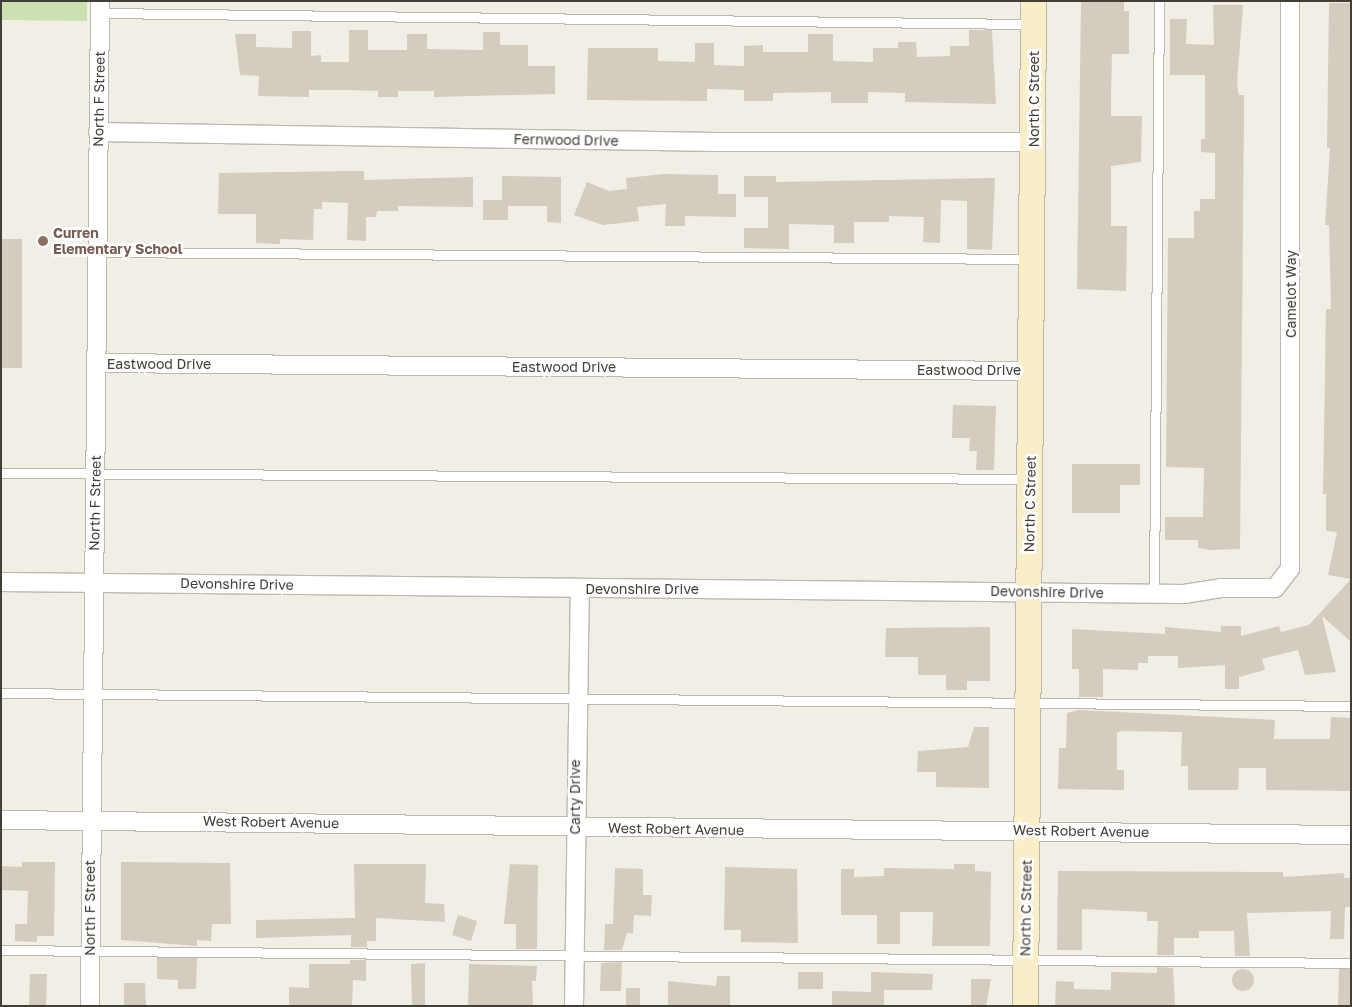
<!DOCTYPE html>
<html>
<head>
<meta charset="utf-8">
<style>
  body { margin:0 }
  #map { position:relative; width:1352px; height:1007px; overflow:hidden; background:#f1eee6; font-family:"Golos Text",sans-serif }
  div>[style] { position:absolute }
  .green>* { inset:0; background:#cce1b2 }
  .building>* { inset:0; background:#d4ccbf }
  .round { border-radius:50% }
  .roads { filter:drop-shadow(1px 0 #beb8ac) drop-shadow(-1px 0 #beb8ac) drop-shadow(0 1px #beb8ac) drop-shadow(0 -1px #beb8ac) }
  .lane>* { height:9px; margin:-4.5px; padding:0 4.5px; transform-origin:4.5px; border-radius:4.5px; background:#fff }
  .street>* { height:18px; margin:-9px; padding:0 9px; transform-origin:9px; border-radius:9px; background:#fff }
  .secondary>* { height:25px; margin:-12.5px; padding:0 12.5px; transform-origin:12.5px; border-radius:12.5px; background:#f9eec8 }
  .dots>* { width:14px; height:14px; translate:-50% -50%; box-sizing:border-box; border:2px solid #fff; border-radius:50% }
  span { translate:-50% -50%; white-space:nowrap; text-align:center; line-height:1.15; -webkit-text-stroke:5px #fff; paint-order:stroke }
  .street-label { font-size:14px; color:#433e36 }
  .education-label { font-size:14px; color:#785e54; font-weight:700 }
  .left { translate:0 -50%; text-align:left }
  .frame { position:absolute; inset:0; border:2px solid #433e36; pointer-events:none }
</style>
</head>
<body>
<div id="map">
  <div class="green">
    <div style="clip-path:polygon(1px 1px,87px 1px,87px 21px,1px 20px)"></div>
  </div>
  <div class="building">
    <div style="clip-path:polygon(1081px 1px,1124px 1px,1124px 11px,1129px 11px,1129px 54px,1112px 54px,1111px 96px,1111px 116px,1142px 116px,1141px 162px,1111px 166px,1111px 226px,1127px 226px,1126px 291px,1077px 289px)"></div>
    <div style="clip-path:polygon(1329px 3px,1351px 3px,1351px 642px,1322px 616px,1336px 672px,1305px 675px,1298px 650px,1262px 659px,1265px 670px,1239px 677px,1239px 689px,1225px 689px,1225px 665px,1178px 668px,1178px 656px,1148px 656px,1148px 663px,1138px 663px,1138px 670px,1103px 669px,1103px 697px,1079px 697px,1079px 669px,1072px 669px,1072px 629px,1165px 634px,1165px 627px,1221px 632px,1221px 626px,1241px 626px,1241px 636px,1279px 626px,1281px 632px,1309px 625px,1351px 579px,1328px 575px,1337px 532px,1326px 531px,1326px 494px,1323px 494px,1326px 309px,1331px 309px,1329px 225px,1325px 225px,1330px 148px,1327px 148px)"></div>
    <div style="clip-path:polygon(1213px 5px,1243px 5px,1237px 84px,1239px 95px,1244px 95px,1244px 115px,1240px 549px,1211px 550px,1198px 548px,1198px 540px,1165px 540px,1165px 517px,1203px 517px,1204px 468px,1166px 467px,1168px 238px,1194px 238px,1194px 211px,1200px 211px,1200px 199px,1215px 199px,1215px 153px,1201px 152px,1201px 139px,1205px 139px,1205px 75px,1170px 75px,1170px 19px,1187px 19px,1186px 44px,1214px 45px)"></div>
    <div style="clip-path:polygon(349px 30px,368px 30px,368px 50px,407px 50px,407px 34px,427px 34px,427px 49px,483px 50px,483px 32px,500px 32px,500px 45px,528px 45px,528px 66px,555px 66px,555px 94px,434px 97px,434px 91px,398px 91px,398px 97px,378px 97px,378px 91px,348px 90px,309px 90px,309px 97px,258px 96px,259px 76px,240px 75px,235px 34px,256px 34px,256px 47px,292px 48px,292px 31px,311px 31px,311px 56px,321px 55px,321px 62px,349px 62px)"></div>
    <div style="clip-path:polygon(969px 30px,992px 30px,996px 104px,905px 102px,905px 93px,868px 92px,868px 103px,831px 103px,831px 92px,773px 93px,773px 101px,744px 101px,744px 90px,707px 89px,707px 101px,587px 100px,588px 48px,658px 48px,658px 61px,695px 62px,695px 43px,714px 43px,714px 65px,744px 66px,744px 46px,763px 45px,763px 52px,808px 52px,808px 34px,833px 34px,833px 61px,873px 62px,873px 48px,898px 48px,898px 42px,916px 42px,917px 57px,950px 56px,950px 46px,969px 46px)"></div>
    <div style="clip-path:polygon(348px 171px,364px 171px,364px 180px,473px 177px,473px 207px,398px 206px,398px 211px,377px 211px,376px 217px,366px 217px,366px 241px,347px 240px,348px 203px,322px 202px,322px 209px,314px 209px,313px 240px,280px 239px,280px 244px,256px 243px,256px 214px,218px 214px,219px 173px)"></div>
    <div style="clip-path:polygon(663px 174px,718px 175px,718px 194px,736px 194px,736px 217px,685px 216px,685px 226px,665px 226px,666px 204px,637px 207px,639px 221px,603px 225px,574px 215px,587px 182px,609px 191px,627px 189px,626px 178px)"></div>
    <div style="clip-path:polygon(502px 176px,561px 177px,561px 223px,547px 222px,547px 206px,508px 206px,508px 220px,483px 220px,483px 200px,502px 200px)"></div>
    <div style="clip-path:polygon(744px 176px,776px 176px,776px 182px,995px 178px,992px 250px,967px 249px,967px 201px,941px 200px,940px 243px,923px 242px,924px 217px,889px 216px,889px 222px,854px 222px,854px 243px,834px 243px,834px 225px,789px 224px,789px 249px,744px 248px,744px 228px,768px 228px,768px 197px,744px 197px)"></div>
    <div style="clip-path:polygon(1px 239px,22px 239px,22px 368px,1px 368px)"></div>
    <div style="clip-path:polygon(953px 405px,996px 406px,994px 470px,976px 470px,977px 451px,969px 451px,970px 438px,952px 438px)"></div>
    <div style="clip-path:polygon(1072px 464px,1140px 464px,1140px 485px,1120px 485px,1120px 513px,1072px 513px)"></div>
    <div style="clip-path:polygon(990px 627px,990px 681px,967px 681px,967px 690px,946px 690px,946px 675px,918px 675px,918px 657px,885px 657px,886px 628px)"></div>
    <div style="clip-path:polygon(1079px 710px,1275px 720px,1274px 739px,1330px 739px,1331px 717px,1351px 718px,1351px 791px,1266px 790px,1266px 768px,1239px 768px,1238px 790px,1188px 790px,1188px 766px,1181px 766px,1182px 732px,1122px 731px,1117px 733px,1117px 770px,1124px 770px,1124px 790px,1058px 789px,1059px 748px,1066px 748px,1067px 713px)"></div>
    <div style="clip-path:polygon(974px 727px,989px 727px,989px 788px,936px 787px,936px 772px,917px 772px,918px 751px,968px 747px)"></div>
    <div style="clip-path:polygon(22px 862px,55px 862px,54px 936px,37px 936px,37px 942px,15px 941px,15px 924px,27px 924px,28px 891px,1px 890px,1px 866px,22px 867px)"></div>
    <div style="clip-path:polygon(121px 862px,230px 863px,231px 924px,212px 924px,211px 941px,197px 940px,197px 946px,121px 940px)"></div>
    <div style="clip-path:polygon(354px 864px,426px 864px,425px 903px,444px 904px,445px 922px,376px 918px,376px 941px,367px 941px,367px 947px,351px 947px,351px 935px,256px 938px,256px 920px,355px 918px)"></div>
    <div style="clip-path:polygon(510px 864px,538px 865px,537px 949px,516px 949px,516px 924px,504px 924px)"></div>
    <div style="clip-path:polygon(954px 864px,975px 864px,975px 871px,991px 872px,990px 946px,932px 946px,933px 912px,900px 912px,900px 944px,877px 944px,877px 915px,841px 915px,841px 869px,854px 869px,854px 877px,884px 876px,884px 868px,954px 869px)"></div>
    <div style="clip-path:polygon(725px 867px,797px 869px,798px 943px,741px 942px,741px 930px,724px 930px)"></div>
    <div style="clip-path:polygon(615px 868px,643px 869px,643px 895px,652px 895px,651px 916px,634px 915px,633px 934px,627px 933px,622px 950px,604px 950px,605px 924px,613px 924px)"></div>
    <div style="clip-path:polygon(1058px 871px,1283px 872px,1283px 877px,1344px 873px,1344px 878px,1351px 878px,1351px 907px,1345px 907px,1344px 939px,1330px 939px,1331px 911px,1247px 913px,1250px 956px,1235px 956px,1234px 931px,1199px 931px,1199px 938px,1174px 938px,1174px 955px,1157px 955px,1158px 921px,1147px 921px,1147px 912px,1082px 909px,1082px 950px,1057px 950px)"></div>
    <div style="clip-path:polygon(458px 915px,477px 921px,471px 941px,452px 935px)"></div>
    <div style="clip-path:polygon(157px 958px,197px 958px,196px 989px,178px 989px,178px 980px,157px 979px)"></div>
    <div style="clip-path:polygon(350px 960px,366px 960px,366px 981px,353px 980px,352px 1006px,289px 1006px,289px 987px,309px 988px,309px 964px,350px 964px)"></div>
    <div style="clip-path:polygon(622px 962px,621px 991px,600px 991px,601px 963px)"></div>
    <div style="clip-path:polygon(425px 963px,425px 1006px,412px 1006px,411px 964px)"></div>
    <div style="clip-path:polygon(469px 964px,537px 966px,536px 981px,532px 981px,533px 1006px,468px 1006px)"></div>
    <div style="clip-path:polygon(1157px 967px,1173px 968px,1175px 1006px,1055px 1006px,1056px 981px,1074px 982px,1074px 989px,1111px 990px,1111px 972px,1157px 973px)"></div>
    <div style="clip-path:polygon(1339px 969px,1351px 969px,1351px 1006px,1338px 1006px)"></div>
    <div class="round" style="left:1232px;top:969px;width:22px;height:22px"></div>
    <div style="clip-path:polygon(798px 972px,823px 972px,823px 989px,798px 989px)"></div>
    <div style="clip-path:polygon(871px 972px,933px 974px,932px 990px,884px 990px,884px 1006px,832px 1006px,832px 991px,871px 992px)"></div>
    <div style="clip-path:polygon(30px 974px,47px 974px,46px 1006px,29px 1006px)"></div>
    <div style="clip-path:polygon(717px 976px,730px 976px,730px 1006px,668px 1006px,668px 981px,716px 986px)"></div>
    <div style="clip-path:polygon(971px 979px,991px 979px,986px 1006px,971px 1006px)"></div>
    <div style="clip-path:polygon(124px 983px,145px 983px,146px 1006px,124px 1006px)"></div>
    <div style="clip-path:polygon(626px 988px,640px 988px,640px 1006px,626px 1006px)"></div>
  </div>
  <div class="roads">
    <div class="lane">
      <div style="left:100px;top:13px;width:931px;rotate:0.68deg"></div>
      <div style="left:98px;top:252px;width:932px;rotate:0.43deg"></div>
      <div style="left:1px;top:473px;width:1027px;rotate:0.33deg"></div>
      <div style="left:1154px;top:593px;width:592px;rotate:-89.52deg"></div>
      <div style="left:1px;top:693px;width:1350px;rotate:0.55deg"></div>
      <div style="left:1px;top:950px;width:1350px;rotate:0.55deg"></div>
    </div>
    <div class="street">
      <div style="left:98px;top:132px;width:617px;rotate:0.93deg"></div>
      <div style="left:715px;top:142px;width:319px"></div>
      <div style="left:96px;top:363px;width:936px;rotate:0.49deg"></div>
      <div style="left:1px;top:582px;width:1183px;rotate:0.58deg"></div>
      <div style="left:1184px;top:594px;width:37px;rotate:-9deg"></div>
      <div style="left:1221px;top:588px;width:54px"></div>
      <div style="left:1275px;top:588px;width:24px;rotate:-52deg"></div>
      <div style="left:1290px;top:569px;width:568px;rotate:-90deg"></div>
      <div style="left:1px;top:820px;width:1350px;rotate:0.64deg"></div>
      <div style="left:90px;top:1006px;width:1005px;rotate:-89.43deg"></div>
      <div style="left:574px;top:1006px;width:417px;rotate:-89.2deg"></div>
    </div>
    <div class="secondary">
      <div style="left:1025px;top:1006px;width:1005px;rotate:-89.54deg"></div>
    </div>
  </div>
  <div class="dots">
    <div style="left:43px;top:241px;background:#8d6e63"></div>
  </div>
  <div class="street-label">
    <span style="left:99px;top:99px;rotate:-89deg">North F Street</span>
    <span style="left:1034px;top:99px;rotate:-90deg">North C Street</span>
    <span style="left:566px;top:140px;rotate:1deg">Fernwood Drive</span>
    <span style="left:1291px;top:294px;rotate:-90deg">Camelot Way</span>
    <span style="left:159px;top:364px">Eastwood Drive</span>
    <span style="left:564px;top:367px">Eastwood Drive</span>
    <span style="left:969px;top:370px">Eastwood Drive</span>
    <span style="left:95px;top:503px;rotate:-89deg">North F Street</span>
    <span style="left:1030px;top:504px;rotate:-89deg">North C Street</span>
    <span style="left:237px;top:584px;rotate:1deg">Devonshire Drive</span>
    <span style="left:642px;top:589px">Devonshire Drive</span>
    <span style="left:1047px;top:592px;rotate:1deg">Devonshire Drive</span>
    <span style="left:575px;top:797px;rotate:-90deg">Carty Drive</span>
    <span style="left:271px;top:822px;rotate:1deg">West Robert Avenue</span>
    <span style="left:676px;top:829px;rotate:1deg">West Robert Avenue</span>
    <span style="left:1081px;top:831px;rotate:1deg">West Robert Avenue</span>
    <span style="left:90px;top:908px;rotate:-90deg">North F Street</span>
    <span style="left:1026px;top:908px;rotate:-89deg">North C Street</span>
  </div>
  <div class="education-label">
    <span class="left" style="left:53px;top:241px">Curren<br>Elementary School</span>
  </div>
  <div class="frame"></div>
</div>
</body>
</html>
